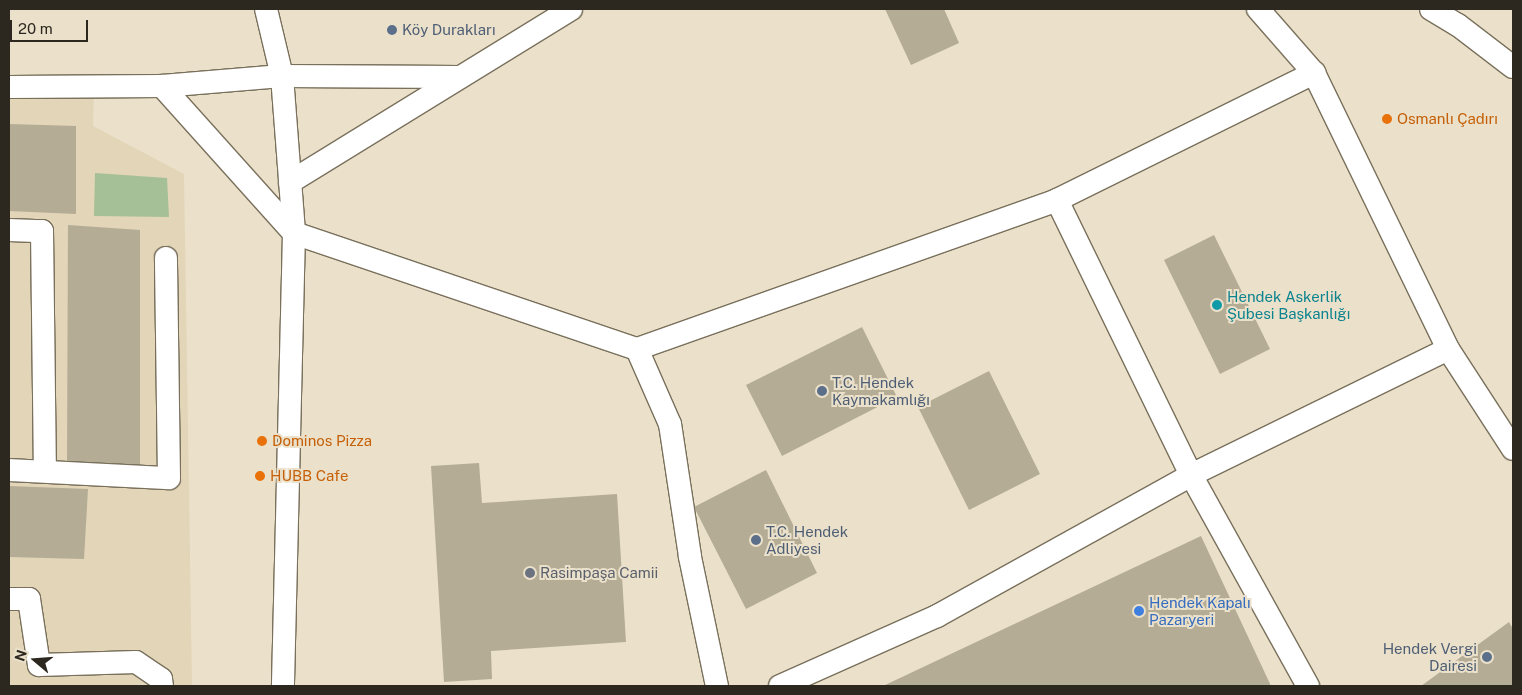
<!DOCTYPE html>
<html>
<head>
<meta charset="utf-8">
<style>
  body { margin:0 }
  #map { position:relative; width:1522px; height:695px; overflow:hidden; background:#ebe1ca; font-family:"Public Sans",sans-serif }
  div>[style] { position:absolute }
  .built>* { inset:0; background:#e2d5b8 }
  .green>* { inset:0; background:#a5c096 }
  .building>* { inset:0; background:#b5ac96 }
  .roads { filter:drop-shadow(1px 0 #79705c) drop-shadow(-1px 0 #79705c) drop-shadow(0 1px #79705c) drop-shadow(0 -1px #79705c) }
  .street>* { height:22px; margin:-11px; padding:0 11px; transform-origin:11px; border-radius:11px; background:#fff }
  .dots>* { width:14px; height:14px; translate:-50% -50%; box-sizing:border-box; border:2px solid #ebe1ca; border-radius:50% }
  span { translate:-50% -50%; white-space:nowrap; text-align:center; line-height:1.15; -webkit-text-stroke:4px #ebe1ca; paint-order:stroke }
  .service-label { font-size:15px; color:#4e5e75 }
  .left { translate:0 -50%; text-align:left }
  .right { translate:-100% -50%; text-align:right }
  .food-label { font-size:15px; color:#c56008 }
  .culture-label { font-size:15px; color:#0d838f }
  .worship-label { font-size:15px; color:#5b616d }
  .shop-label { font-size:15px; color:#366cbe }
  .frame { position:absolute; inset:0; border:10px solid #2c2820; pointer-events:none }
  .north { position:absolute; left:10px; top:635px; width:50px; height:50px; -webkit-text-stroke:4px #ebe1ca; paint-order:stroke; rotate:288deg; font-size:14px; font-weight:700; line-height:20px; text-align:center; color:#2c2820 }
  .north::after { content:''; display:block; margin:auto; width:18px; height:22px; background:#2c2820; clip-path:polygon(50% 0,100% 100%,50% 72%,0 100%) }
  .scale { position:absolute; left:10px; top:20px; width:78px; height:22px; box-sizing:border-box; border:2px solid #2c2820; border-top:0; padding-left:6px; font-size:15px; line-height:18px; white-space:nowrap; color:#2c2820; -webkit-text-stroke:4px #ebe1ca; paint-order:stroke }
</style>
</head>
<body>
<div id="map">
  <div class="built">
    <div style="clip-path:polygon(9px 87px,94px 87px,93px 126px,184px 174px,192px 686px,9px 686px)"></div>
  </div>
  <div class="green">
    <div style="clip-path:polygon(95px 173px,167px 178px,169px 217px,94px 216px)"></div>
  </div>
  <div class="building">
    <div style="clip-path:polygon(885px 9px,944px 9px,959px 43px,911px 65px)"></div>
    <div style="clip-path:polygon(9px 124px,76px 126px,76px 214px,9px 211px)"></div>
    <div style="clip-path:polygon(68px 225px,140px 230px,140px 467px,67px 465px)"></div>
    <div style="clip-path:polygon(1214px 235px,1270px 349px,1220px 374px,1164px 260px)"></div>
    <div style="clip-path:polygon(862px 327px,897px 397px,782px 456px,746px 385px)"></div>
    <div style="clip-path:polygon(989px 371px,1040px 474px,969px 510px,918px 407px)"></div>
    <div style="clip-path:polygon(479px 463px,482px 503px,617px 494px,626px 642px,491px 651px,492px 679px,444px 682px,431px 466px)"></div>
    <div style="clip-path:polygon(766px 470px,817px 573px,746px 609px,694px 507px)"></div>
    <div style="clip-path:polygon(9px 486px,88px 489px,84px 559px,9px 557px)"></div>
    <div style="clip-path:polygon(1201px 536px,1271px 686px,883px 686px)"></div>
    <div style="clip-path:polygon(1509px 622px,1513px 629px,1513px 686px,1421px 686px)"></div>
  </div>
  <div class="roads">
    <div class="street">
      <div style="left:266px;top:9px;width:69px;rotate:76.6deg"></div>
      <div style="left:282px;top:76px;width:157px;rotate:85.6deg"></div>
      <div style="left:294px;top:233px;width:453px;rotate:91.4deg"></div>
      <div style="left:1258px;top:9px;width:85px;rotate:48.8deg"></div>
      <div style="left:1314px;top:73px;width:307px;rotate:64.1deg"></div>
      <div style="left:1448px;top:349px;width:119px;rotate:57deg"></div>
      <div style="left:1431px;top:9px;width:31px;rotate:31deg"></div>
      <div style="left:1458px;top:25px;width:69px;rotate:37.4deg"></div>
      <div style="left:162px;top:86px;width:198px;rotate:48.1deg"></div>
      <div style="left:294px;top:233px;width:362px;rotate:18.7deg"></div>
      <div style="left:637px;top:349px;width:446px;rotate:-19.5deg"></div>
      <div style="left:9px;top:87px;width:153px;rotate:-0.4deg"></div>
      <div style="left:162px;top:86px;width:120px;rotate:-4.8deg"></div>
      <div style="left:282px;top:76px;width:178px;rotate:0.3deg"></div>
      <div style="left:290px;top:182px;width:330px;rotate:-31.6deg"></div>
      <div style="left:9px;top:230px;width:33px;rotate:2deg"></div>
      <div style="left:42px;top:231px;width:240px;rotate:89.3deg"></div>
      <div style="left:637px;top:349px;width:82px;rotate:66.3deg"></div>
      <div style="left:670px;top:424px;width:134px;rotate:81.4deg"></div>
      <div style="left:690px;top:557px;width:132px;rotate:78.2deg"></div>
      <div style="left:9px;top:470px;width:160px;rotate:2.9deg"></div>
      <div style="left:169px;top:478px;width:220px;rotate:-90.8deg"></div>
      <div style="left:9px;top:599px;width:20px"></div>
      <div style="left:29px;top:599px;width:67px;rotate:81.4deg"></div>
      <div style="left:39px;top:665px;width:97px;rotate:-1.8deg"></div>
      <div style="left:136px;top:662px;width:30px;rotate:34deg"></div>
      <div style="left:161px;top:679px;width:7px;rotate:82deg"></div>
      <div style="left:780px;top:686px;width:172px;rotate:-24deg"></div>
      <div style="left:937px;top:616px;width:291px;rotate:-29deg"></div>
      <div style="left:1191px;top:475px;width:286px;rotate:-26.1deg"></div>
      <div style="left:1308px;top:686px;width:241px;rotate:-119deg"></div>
      <div style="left:1191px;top:475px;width:306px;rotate:-116deg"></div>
      <div style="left:1057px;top:200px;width:287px;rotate:-26.3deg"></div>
    </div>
  </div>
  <div class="dots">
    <div style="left:392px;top:30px;background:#5c6f8a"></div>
    <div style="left:1387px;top:119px;background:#e8710a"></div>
    <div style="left:1217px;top:305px;background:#0f9aa8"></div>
    <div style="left:822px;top:391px;background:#5c6f8a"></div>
    <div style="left:262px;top:441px;background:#e8710a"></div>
    <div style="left:260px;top:476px;background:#e8710a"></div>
    <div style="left:756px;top:540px;background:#5c6f8a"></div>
    <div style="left:530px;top:573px;background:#6b7280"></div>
    <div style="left:1139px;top:611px;background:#3f7fe0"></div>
    <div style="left:1487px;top:657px;background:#5c6f8a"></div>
  </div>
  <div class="service-label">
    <span class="left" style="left:402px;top:30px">Köy Durakları</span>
    <span class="left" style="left:832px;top:391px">T.C. Hendek<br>Kaymakamlığı</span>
    <span class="left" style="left:766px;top:540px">T.C. Hendek<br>Adliyesi</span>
    <span class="right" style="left:1477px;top:657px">Hendek Vergi<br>Dairesi</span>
  </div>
  <div class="food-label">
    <span class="left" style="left:1397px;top:119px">Osmanlı Çadırı</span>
    <span class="left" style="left:272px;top:441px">Dominos Pizza</span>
    <span class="left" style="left:270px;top:476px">HUBB Cafe</span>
  </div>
  <div class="culture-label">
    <span class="left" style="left:1227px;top:305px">Hendek Askerlik<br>Şubesi Başkanlığı</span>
  </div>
  <div class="worship-label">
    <span class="left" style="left:540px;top:573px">Rasimpaşa Camii</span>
  </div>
  <div class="shop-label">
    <span class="left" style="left:1149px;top:611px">Hendek Kapalı<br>Pazaryeri</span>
  </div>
  <div class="frame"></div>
  <div class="north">N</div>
  <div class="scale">20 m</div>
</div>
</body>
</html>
